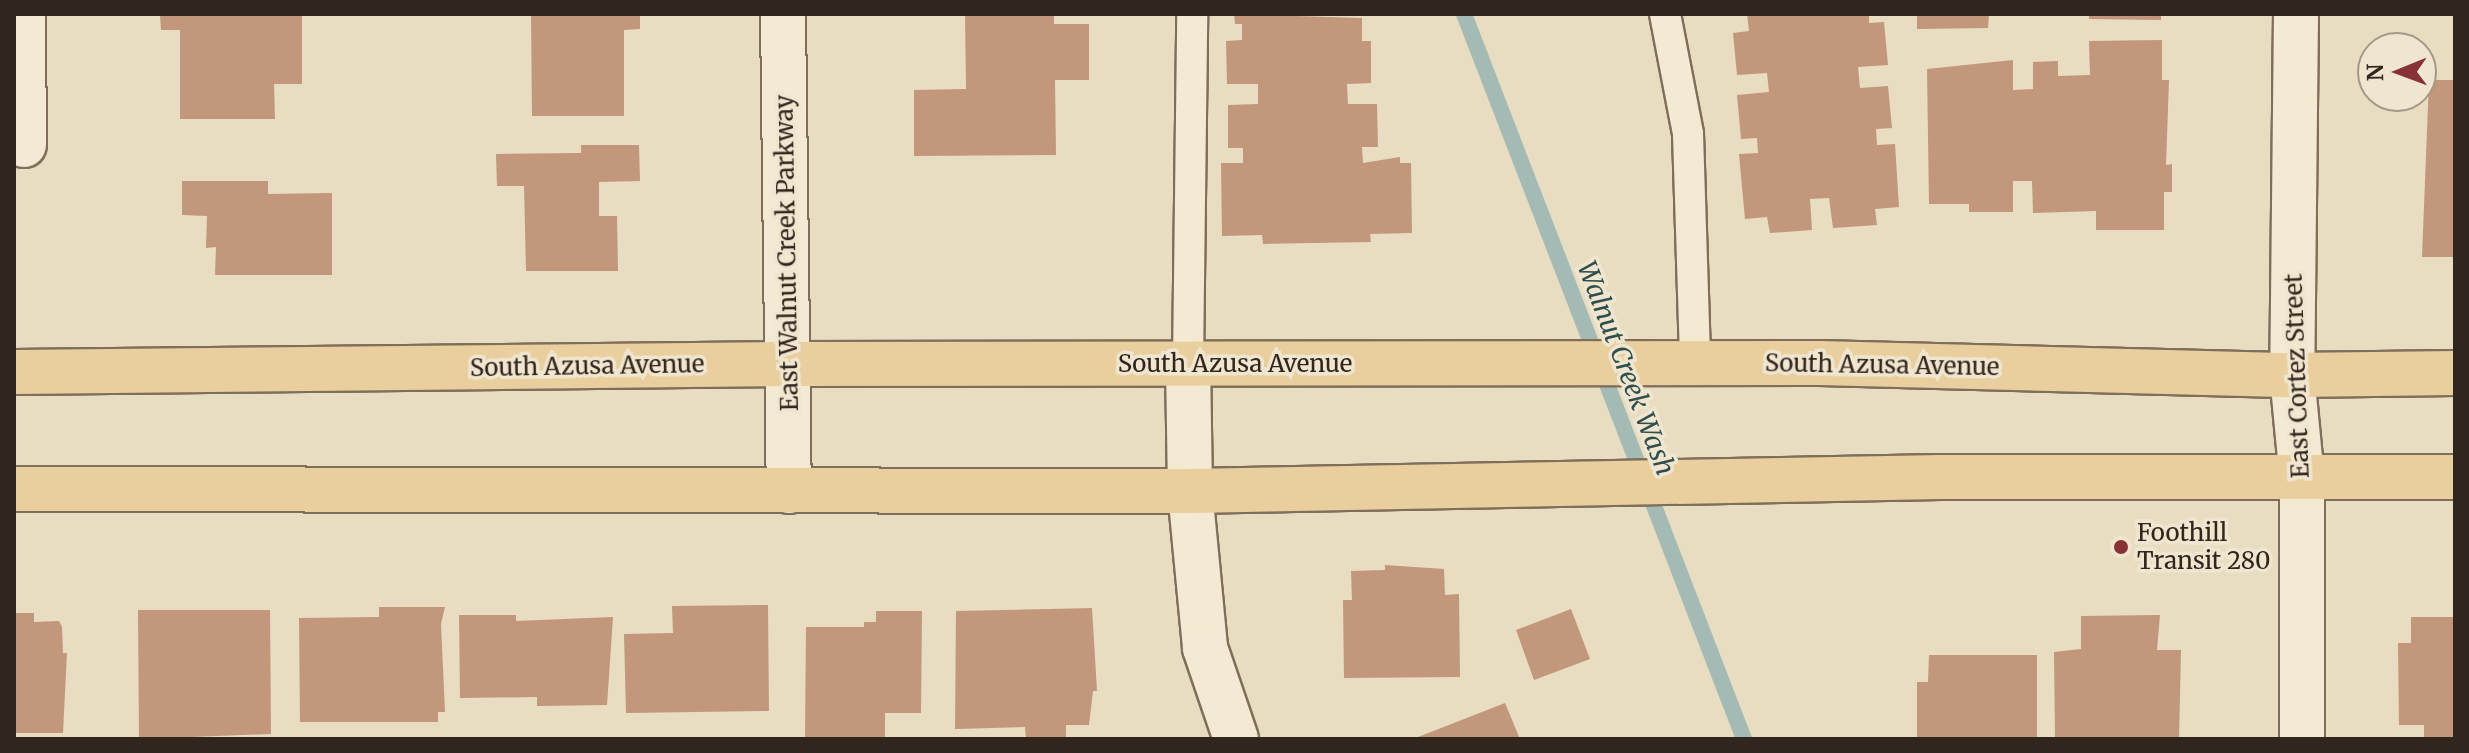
<!DOCTYPE html>
<html>
<head>
<meta charset="utf-8">
<style>
  body { margin:0 }
  #map { position:relative; width:2469px; height:753px; overflow:hidden; background:#e8dcc1; font-family:Merriweather,serif }
  div>[style] { position:absolute }
  .stream>* { height:16px; margin:-8px; padding:0 8px; transform-origin:8px; border-radius:8px; background:#a3bbb4 }
  .building>* { inset:0; background:#c2977b }
  .roads { filter:drop-shadow(2px 0 #7f6e5b) drop-shadow(-2px 0 #7f6e5b) drop-shadow(0 2px #7f6e5b) drop-shadow(0 -2px #7f6e5b) }
  .service>* { height:30px; margin:-15px; padding:0 15px; transform-origin:15px; border-radius:15px; background:#f4ead3 }
  .minor>* { height:44px; margin:-22px; padding:0 22px; transform-origin:22px; border-radius:22px; background:#f4ead3 }
  .tertiary>* { height:44px; margin:-22px; padding:0 22px; transform-origin:22px; border-radius:22px; background:#f4ead3 }
  .primary>* { height:44px; margin:-22px; padding:0 22px; transform-origin:22px; border-radius:22px; background:#e8cf9d }
  .dots>* { width:22px; height:22px; translate:-50% -50%; box-sizing:border-box; border:4px solid #f0e6d0; border-radius:50% }
  span { translate:-50% -50%; white-space:nowrap; text-align:center; line-height:1.15; -webkit-text-stroke:7px #f0e6d0; paint-order:stroke }
  .street-label { font-size:24px; color:#31261d }
  .poi-label { font-size:24px; color:#31261d }
  .left { translate:0 -50%; text-align:left }
  .water-label { font-size:26px; color:#2e4f4c; font-style:italic }
  .frame { position:absolute; inset:0; border:16px solid #31261d; pointer-events:none }
  .north { position:absolute; left:2357px; top:32px; width:80px; height:80px; box-sizing:border-box; background:#f0e6d0; border:2px solid #a49988; border-radius:50%; rotate:269deg; font-size:22px; font-weight:700; line-height:32px; text-align:center; color:#31261d }
  .north::after { content:''; display:block; margin:auto; width:28px; height:36px; background:#873234; clip-path:polygon(50% 0,100% 100%,50% 72%,0 100%) }
</style>
</head>
<body>
<div id="map">
  <div class="stream">
    <div style="left:1464px;top:14px;width:777px;rotate:68.88deg"></div>
  </div>
  <div class="building">
    <div style="clip-path:polygon(160px 14px,302px 14px,302px 84px,274px 84px,275px 119px,180px 119px,180px 30px,161px 30px)"></div>
    <div style="clip-path:polygon(531px 14px,640px 14px,640px 29px,624px 30px,624px 116px,532px 116px)"></div>
    <div style="clip-path:polygon(965px 14px,1054px 14px,1054px 24px,1089px 24px,1089px 80px,1055px 80px,1056px 155px,914px 156px,914px 90px,966px 89px)"></div>
    <div style="clip-path:polygon(1234px 14px,1362px 18px,1362px 41px,1371px 41px,1371px 83px,1347px 84px,1348px 104px,1377px 104px,1378px 147px,1362px 147px,1363px 163px,1400px 157px,1400px 163px,1411px 163px,1412px 233px,1370px 234px,1371px 242px,1263px 244px,1262px 235px,1222px 236px,1221px 163px,1243px 163px,1243px 148px,1228px 148px,1228px 105px,1258px 104px,1258px 84px,1227px 84px,1226px 41px,1242px 40px,1242px 24px,1235px 24px)"></div>
    <div style="clip-path:polygon(1747px 14px,1869px 14px,1869px 23px,1884px 22px,1888px 65px,1858px 67px,1860px 88px,1888px 86px,1892px 128px,1876px 129px,1877px 145px,1895px 144px,1899px 207px,1875px 209px,1877px 225px,1833px 228px,1829px 198px,1810px 199px,1812px 230px,1770px 233px,1767px 217px,1745px 219px,1739px 154px,1758px 153px,1757px 138px,1741px 139px,1737px 95px,1769px 92px,1767px 73px,1737px 75px,1733px 33px,1749px 31px)"></div>
    <div style="clip-path:polygon(1917px 14px,1989px 14px,1988px 28px,1917px 29px)"></div>
    <div style="clip-path:polygon(2089px 14px,2161px 14px,2161px 20px,2089px 19px)"></div>
    <div style="clip-path:polygon(2162px 40px,2162px 80px,2169px 80px,2166px 165px,2172px 164px,2172px 192px,2164px 192px,2164px 230px,2096px 230px,2096px 211px,2033px 213px,2032px 181px,2013px 181px,2013px 212px,1969px 212px,1969px 204px,1929px 204px,1927px 69px,2013px 60px,2013px 90px,2033px 89px,2033px 62px,2058px 61px,2058px 76px,2090px 75px,2089px 41px)"></div>
    <div style="clip-path:polygon(2429px 80px,2455px 80px,2455px 257px,2422px 257px)"></div>
    <div style="clip-path:polygon(581px 145px,639px 145px,640px 181px,599px 182px,599px 216px,617px 216px,618px 271px,526px 271px,524px 186px,497px 186px,496px 154px,581px 153px)"></div>
    <div style="clip-path:polygon(182px 181px,268px 181px,268px 194px,332px 193px,332px 275px,215px 275px,216px 247px,206px 248px,207px 216px,182px 215px)"></div>
    <div style="clip-path:polygon(1385px 565px,1444px 569px,1445px 595px,1459px 594px,1460px 677px,1344px 678px,1343px 600px,1352px 600px,1351px 571px,1385px 570px)"></div>
    <div style="clip-path:polygon(768px 605px,769px 711px,626px 713px,624px 634px,673px 633px,672px 606px)"></div>
    <div style="clip-path:polygon(379px 607px,445px 607px,441px 624px,445px 712px,438px 712px,438px 722px,300px 722px,299px 618px,379px 617px)"></div>
    <div style="clip-path:polygon(1092px 608px,1097px 691px,1093px 691px,1089px 725px,1066px 725px,1066px 739px,1026px 739px,1025px 727px,955px 729px,956px 611px)"></div>
    <div style="clip-path:polygon(1571px 609px,1590px 659px,1534px 680px,1516px 630px)"></div>
    <div style="clip-path:polygon(138px 610px,270px 610px,271px 734px,139px 739px)"></div>
    <div style="clip-path:polygon(876px 611px,922px 611px,921px 713px,885px 713px,885px 739px,805px 739px,806px 627px,864px 627px,864px 622px,876px 622px)"></div>
    <div style="clip-path:polygon(14px 613px,34px 613px,34px 622px,59px 621px,62px 627px,63px 653px,67px 653px,63px 733px,14px 733px)"></div>
    <div style="clip-path:polygon(459px 615px,516px 615px,516px 621px,613px 617px,607px 705px,537px 706px,537px 697px,460px 698px)"></div>
    <div style="clip-path:polygon(2160px 615px,2157px 650px,2181px 650px,2179px 739px,2055px 739px,2054px 652px,2081px 649px,2081px 616px)"></div>
    <div style="clip-path:polygon(2411px 617px,2455px 617px,2455px 738px,2424px 738px,2424px 725px,2399px 725px,2398px 643px,2411px 643px)"></div>
    <div style="clip-path:polygon(1929px 655px,2037px 655px,2037px 739px,1917px 739px,1917px 682px,1928px 682px)"></div>
    <div style="clip-path:polygon(1505px 703px,1520px 739px,1413px 739px)"></div>
  </div>
  <div class="roads">
    <div class="service">
      <div style="left:1665px;top:14px;width:122px;rotate:79.1deg"></div>
      <div style="left:1688px;top:134px;width:229px;rotate:88.2deg"></div>
      <div style="left:1188px;top:363px;width:349px;rotate:-89.3deg"></div>
    </div>
    <div class="minor">
      <div style="left:23px;top:14px;width:131px;rotate:89.6deg"></div>
      <div style="left:783px;top:14px;width:477px;rotate:89.3deg"></div>
      <div style="left:1188px;top:363px;width:128px;rotate:89.1deg"></div>
      <div style="left:1190px;top:491px;width:158px;rotate:84.5deg"></div>
      <div style="left:1205px;top:648px;width:96px;rotate:71.2deg"></div>
    </div>
    <div class="tertiary">
      <div style="left:2296px;top:14px;width:361px;rotate:90.6deg"></div>
      <div style="left:2292px;top:375px;width:103px;rotate:84.5deg"></div>
      <div style="left:2302px;top:478px;width:261px;rotate:90deg"></div>
    </div>
    <div class="primary">
      <div style="left:14px;top:372px;width:774px;rotate:-0.59deg"></div>
      <div style="left:788px;top:364px;width:1032px;rotate:-0.06deg"></div>
      <div style="left:1820px;top:363px;width:472px;rotate:1.5deg"></div>
      <div style="left:2292px;top:375px;width:163px;rotate:-0.7deg"></div>
      <div style="left:14px;top:489px;width:1176px;rotate:0.1deg"></div>
      <div style="left:1190px;top:491px;width:750px;rotate:-1.07deg"></div>
      <div style="left:1940px;top:477px;width:515px"></div>
    </div>
  </div>
  <div class="dots">
    <div style="left:2121px;top:547px;background:#873234"></div>
  </div>
  <div class="street-label">
    <span style="left:787px;top:253px;rotate:-91deg">East Walnut Creek Parkway</span>
    <span style="left:1235px;top:364px">South Azusa Avenue</span>
    <span style="left:1882px;top:365px;rotate:1deg">South Azusa Avenue</span>
    <span style="left:587px;top:366px;rotate:-1deg">South Azusa Avenue</span>
    <span style="left:2297px;top:376px;rotate:-92deg">East Cortez Street</span>
  </div>
  <div class="poi-label">
    <span class="left" style="left:2137px;top:547px">Foothill<br>Transit 280</span>
  </div>
  <div class="water-label">
    <span style="left:1626px;top:368px;rotate:69deg">Walnut Creek Wash</span>
  </div>
  <div class="frame"></div>
  <div class="north">N</div>
</div>
</body>
</html>
